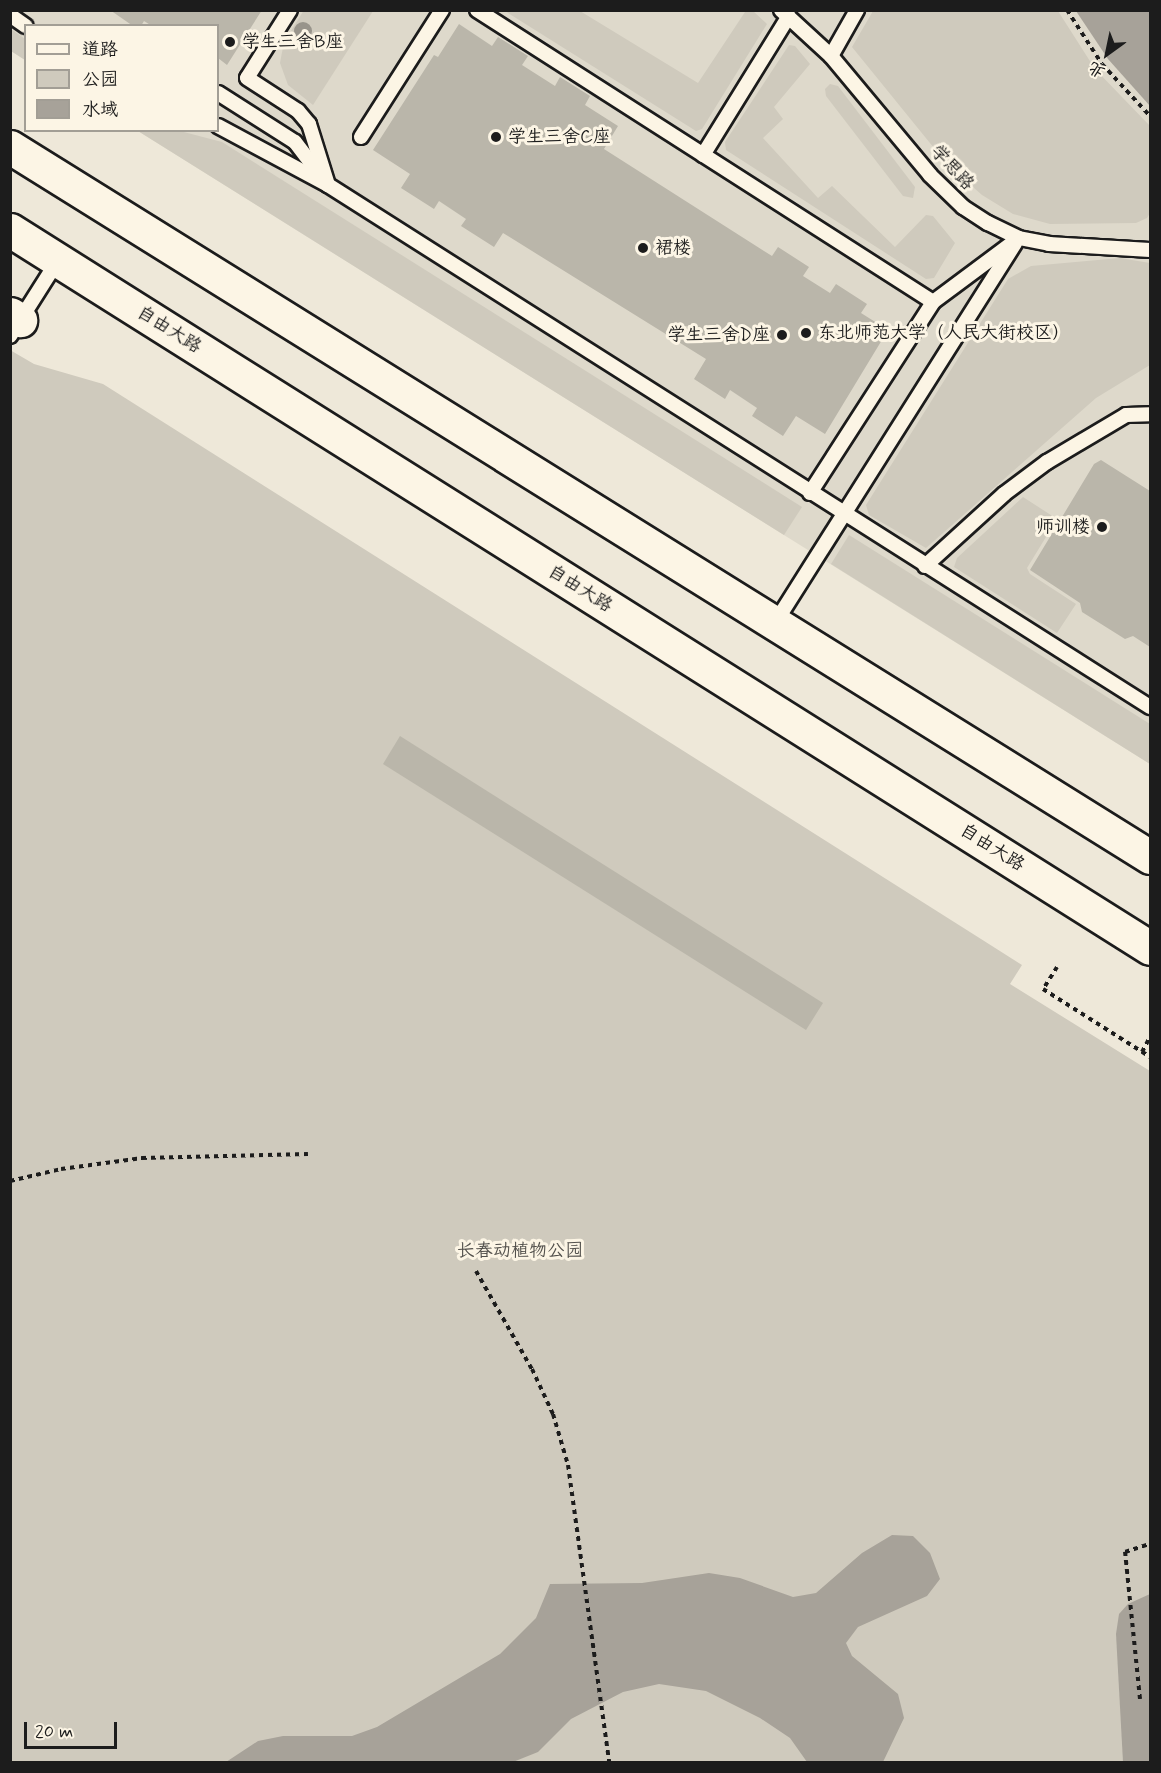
<!DOCTYPE html>
<html>
<head>
<meta charset="utf-8">
<style>
  body { margin:0 }
  #map { position:relative; width:1161px; height:1773px; overflow:hidden; background:#eee8d9; font-family:Mynerve,"LXGW WenKai TC",sans-serif }
  div>[style] { position:absolute }
  .built>* { inset:0; background:#ded9cb }
  .green>* { inset:0; background:#cfcabd }
  .water>* { inset:0; background:#a7a299 }
  .building>* { inset:0; background:#bab6aa }
  .path>* { height:4px; margin-top:-2px; transform-origin:0; background:repeating-linear-gradient(90deg,#1c1c1c 0 4.5px,transparent 0 9px) }
  .roads { filter:drop-shadow(2px 0 #1c1c1c) drop-shadow(-2px 0 #1c1c1c) drop-shadow(0 2px #1c1c1c) drop-shadow(0 -2px #1c1c1c) }
  .lane>* { height:14px; margin:-7px; padding:0 7px; transform-origin:7px; border-radius:7px; background:#fcf5e5 }
  .secondary>* { height:33px; margin:-16.5px; padding:0 16.5px; transform-origin:16.5px; border-radius:16.5px; background:#fcf5e5 }
  .primary>* { height:33px; margin:-16.5px; padding:0 16.5px; transform-origin:16.5px; border-radius:16.5px; background:#fcf5e5 }
  .trees>* { width:18px; height:18px; margin:-9px; border-radius:50%; background:#98948b }
  .dots>* { width:16px; height:16px; translate:-50% -50%; box-sizing:border-box; border:3px solid #fcf5e5; border-radius:50% }
  span { translate:-50% -50%; white-space:nowrap; text-align:center; line-height:1.15; -webkit-text-stroke:6px #fcf5e5; paint-order:stroke }
  .poi-label { font-size:18px; color:#1c1c1c }
  .left { translate:0 -50%; text-align:left }
  .right { translate:-100% -50%; text-align:right }
  .street-label { font-size:18px; color:#1c1c1c }
  .park-label { font-size:18px; color:#52504c }
  .frame { position:absolute; inset:0; border:12px solid #1c1c1c; pointer-events:none }
  .legend { position:absolute; left:24px; top:24px; width:195px; height:108px; box-sizing:border-box; background:#fcf5e5; border:2px solid #a29e95; margin:0; padding:8px 10px; list-style:none; font-size:18px; color:#1c1c1c }
  .legend li { display:flex; align-items:center; gap:12px; height:30px }
  .legend b { width:30px; border:2px solid #a29e95 }
  .north { position:absolute; left:1077px; top:24px; width:60px; height:60px; -webkit-text-stroke:4px #fcf5e5; paint-order:stroke; rotate:213deg; font-size:16px; font-weight:700; line-height:24px; text-align:center; color:#1c1c1c }
  .north::after { content:''; display:block; margin:auto; width:21px; height:27px; background:#1c1c1c; clip-path:polygon(50% 0,100% 100%,50% 72%,0 100%) }
  .scale { position:absolute; left:24px; top:1722px; width:93px; height:27px; box-sizing:border-box; border:3px solid #1c1c1c; border-top:0; padding-left:8px; font-size:18px; line-height:21px; white-space:nowrap; color:#1c1c1c; -webkit-text-stroke:4px #fcf5e5; paint-order:stroke }
</style>
</head>
<body>
<div id="map">
  <div class="built">
    <div style="clip-path:polygon(10px 11px,1150px 11px,1150px 764px,138px 131px,218px 130px,218px 26px,26px 26px,25px 60px,11px 51px)"></div>
  </div>
  <div class="green">
    <div style="clip-path:polygon(304px 10px,373px 11px,313px 105px,288px 85px,280px 63px,284px 42px)"></div>
    <div style="clip-path:polygon(505px 11px,580px 11px,698px 83px,745px 12px,753px 11px,767px 24px,702px 129px,696px 131px)"></div>
    <div style="clip-path:polygon(873px 11px,1058px 11px,1095px 69px,1150px 126px,1150px 213px,1147px 218px,1136px 223px,1050px 224px,1013px 214px,982px 195px,947px 164px,852px 47px)"></div>
    <div style="clip-path:polygon(11px 29px,25px 39px,25px 60px,11px 51px)"></div>
    <div style="clip-path:polygon(789px 45px,795px 46px,810px 64px,774px 107px,783px 119px,763px 138px,818px 198px,832px 186px,895px 247px,926px 215px,933px 216px,955px 243px,934px 278px,926px 279px,726px 150px,725px 142px)"></div>
    <div style="clip-path:polygon(830px 84px,838px 86px,915px 187px,913px 198px,903px 196px,826px 96px,825px 89px)"></div>
    <div style="clip-path:polygon(138px 131px,180px 131px,222px 142px,802px 507px,784px 535px)"></div>
    <div style="clip-path:polygon(1120px 258px,1150px 263px,1150px 365px,1096px 398px,926px 548px,869px 515px,866px 505px,1008px 279px,1031px 266px)"></div>
    <div style="clip-path:polygon(10px 350px,34px 364px,103px 384px,981px 939px,1022px 965px,1010px 984px,1150px 1071px,1150px 1762px,11px 1762px)"></div>
    <div style="clip-path:polygon(1023px 497px,1057px 519px,1027px 568px,1030px 574px,1076px 604px,1057px 633px,954px 567px,957px 558px)"></div>
    <div style="clip-path:polygon(849px 535px,1150px 724px,1150px 764px,831px 564px)"></div>
  </div>
  <div class="water">
    <div style="clip-path:polygon(1076px 11px,1150px 11px,1150px 106px,1108px 59px)"></div>
    <div style="clip-path:polygon(892px 1535px,913px 1536px,930px 1553px,940px 1579px,927px 1596px,858px 1627px,846px 1643px,852px 1656px,898px 1694px,904px 1718px,883px 1762px,807px 1762px,790px 1738px,760px 1718px,706px 1691px,659px 1684px,623px 1692px,571px 1719px,538px 1752px,513px 1762px,226px 1762px,258px 1741px,283px 1736px,352px 1736px,377px 1727px,500px 1654px,536px 1618px,550px 1584px,642px 1583px,709px 1573px,740px 1578px,793px 1597px,816px 1593px,862px 1553px)"></div>
    <div style="clip-path:polygon(1150px 1594px,1150px 1762px,1123px 1762px,1116px 1634px,1119px 1614px,1128px 1604px)"></div>
  </div>
  <div class="building">
    <div style="clip-path:polygon(110px 10px,262px 10px,227px 65px,218px 58px,218px 26px,152px 26px,144px 21px,141px 26px,133px 26px)"></div>
    <div style="clip-path:polygon(459px 24px,492px 46px,498px 37px,528px 56px,522px 65px,555px 86px,560px 77px,590px 96px,585px 105px,618px 126px,604px 149px,772px 256px,778px 247px,809px 267px,803px 276px,830px 293px,836px 284px,867px 304px,861px 313px,888px 330px,825px 434px,796px 416px,783px 436px,752px 416px,757px 408px,730px 390px,725px 399px,694px 379px,706px 359px,503px 233px,494px 247px,461px 226px,466px 219px,439px 201px,434px 209px,401px 188px,410px 174px,373px 150px,434px 55px,438px 57px)"></div>
    <div style="clip-path:polygon(1101px 460px,1150px 491px,1150px 647px,1133px 636px,1125px 639px,1082px 612px,1080px 603px,1030px 570px,1094px 464px)"></div>
    <div style="clip-path:polygon(400px 736px,823px 1003px,806px 1030px,383px 764px)"></div>
  </div>
  <div class="path">
    <div style="left:1067px;top:10px;width:64px;rotate:57.1deg"></div>
    <div style="left:1102px;top:64px;width:71px;rotate:47.3deg"></div>
    <div style="left:1057px;top:967px;width:26px;rotate:122deg"></div>
    <div style="left:1043px;top:989px;width:127px;rotate:32.4deg"></div>
    <div style="left:1142px;top:1052px;width:17px;rotate:-62deg"></div>
    <div style="left:10px;top:1181px;width:52px;rotate:-13.2deg"></div>
    <div style="left:61px;top:1169px;width:82px;rotate:-7.7deg"></div>
    <div style="left:142px;top:1158px;width:166px;rotate:-1.4deg"></div>
    <div style="left:476px;top:1271px;width:113px;rotate:60.3deg"></div>
    <div style="left:532px;top:1369px;width:50px;rotate:65deg"></div>
    <div style="left:553px;top:1414px;width:53px;rotate:73.6deg"></div>
    <div style="left:568px;top:1465px;width:300px;rotate:82.1deg"></div>
    <div style="left:1140px;top:1699px;width:148px;rotate:-95.8deg"></div>
    <div style="left:1125px;top:1552px;width:26px;rotate:-18deg"></div>
  </div>
  <div class="roads">
    <div class="lane">
      <div style="left:290px;top:10px;width:80px;rotate:122.3deg"></div>
      <div style="left:247px;top:78px;width:61px;rotate:32.9deg"></div>
      <div style="left:298px;top:111px;width:17px;rotate:50deg"></div>
      <div style="left:309px;top:124px;width:64px;rotate:72.7deg"></div>
      <div style="left:477px;top:10px;width:541px;rotate:32.63deg"></div>
      <div style="left:933px;top:302px;width:107px;rotate:-36.7deg"></div>
      <div style="left:781px;top:10px;width:68px;rotate:42.6deg"></div>
      <div style="left:831px;top:56px;width:155px;rotate:50.2deg"></div>
      <div style="left:930px;top:175px;width:46px;rotate:44.1deg"></div>
      <div style="left:963px;top:207px;width:30px;rotate:33deg"></div>
      <div style="left:988px;top:223px;width:34px;rotate:26deg"></div>
      <div style="left:1019px;top:238px;width:31px;rotate:11deg"></div>
      <div style="left:1049px;top:244px;width:101px;rotate:3.4deg"></div>
      <div style="left:10px;top:15px;width:19px;rotate:35deg"></div>
      <div style="left:831px;top:56px;width:53px;rotate:-60.5deg"></div>
      <div style="left:218px;top:93px;width:91px;rotate:32.5deg"></div>
      <div style="left:295px;top:142px;width:43px;rotate:52.6deg"></div>
      <div style="left:218px;top:126px;width:125px;rotate:28.2deg"></div>
      <div style="left:328px;top:185px;width:974px;rotate:32.42deg"></div>
      <div style="left:361px;top:137px;width:151px;rotate:-57.5deg"></div>
      <div style="left:703px;top:155px;width:163px;rotate:-58.3deg"></div>
      <div style="left:10px;top:336px;width:90px;rotate:-57.7deg"></div>
      <div style="left:810px;top:493px;width:227px;rotate:-57.2deg"></div>
      <div style="left:925px;top:566px;width:107px;rotate:-42.3deg"></div>
      <div style="left:1004px;top:494px;width:54px;rotate:-36.7deg"></div>
      <div style="left:1047px;top:462px;width:92px;rotate:-30.7deg"></div>
      <div style="left:1126px;top:415px;width:24px;rotate:-2deg"></div>
      <div style="left:775px;top:623px;width:449px;rotate:-57.7deg"></div>
    </div>
    <div class="secondary">
      <div style="left:10px;top:314px;width:12px;rotate:31deg"></div>
    </div>
    <div class="primary">
      <div style="left:10px;top:147px;width:1343px;rotate:31.91deg"></div>
      <div style="left:10px;top:230px;width:1347px;rotate:32.2deg"></div>
    </div>
  </div>
  <div class="trees">
    <div style="left:303px;top:31px"></div>
  </div>
  <div class="dots">
    <div style="left:230px;top:42px;background:#1c1c1c"></div>
    <div style="left:496px;top:137px;background:#1c1c1c"></div>
    <div style="left:643px;top:248px;background:#1c1c1c"></div>
    <div style="left:806px;top:333px;background:#1c1c1c"></div>
    <div style="left:782px;top:335px;background:#1c1c1c"></div>
    <div style="left:1102px;top:527px;background:#1c1c1c"></div>
  </div>
  <div class="poi-label">
    <span class="left" style="left:242px;top:42px">学生三舍B座</span>
    <span class="left" style="left:508px;top:137px">学生三舍C座</span>
    <span class="left" style="left:655px;top:248px">裙楼</span>
    <span class="left" style="left:818px;top:333px">东北师范大学（人民大街校区）</span>
    <span class="right" style="left:770px;top:335px">学生三舍D座</span>
    <span class="right" style="left:1090px;top:527px">师训楼</span>
  </div>
  <div class="street-label">
    <span style="left:952px;top:168px;rotate:47deg">学思路</span>
    <span style="left:169px;top:330px;rotate:32deg">自由大路</span>
    <span style="left:580px;top:589px;rotate:32deg">自由大路</span>
    <span style="left:992px;top:848px;rotate:32deg">自由大路</span>
  </div>
  <div class="park-label">
    <span style="left:520px;top:1251px">长春动植物公园</span>
  </div>
  <div class="frame"></div>
  <ul class="legend">
  <li><b style="height:8px;background:#fcf5e5"></b>道路</li>
  <li><b style="height:16px;background:#cfcabd"></b>公园</li>
  <li><b style="height:16px;background:#a7a299"></b>水域</li>
  </ul>
  <div class="north">北</div>
  <div class="scale">20 m</div>
</div>
</body>
</html>
